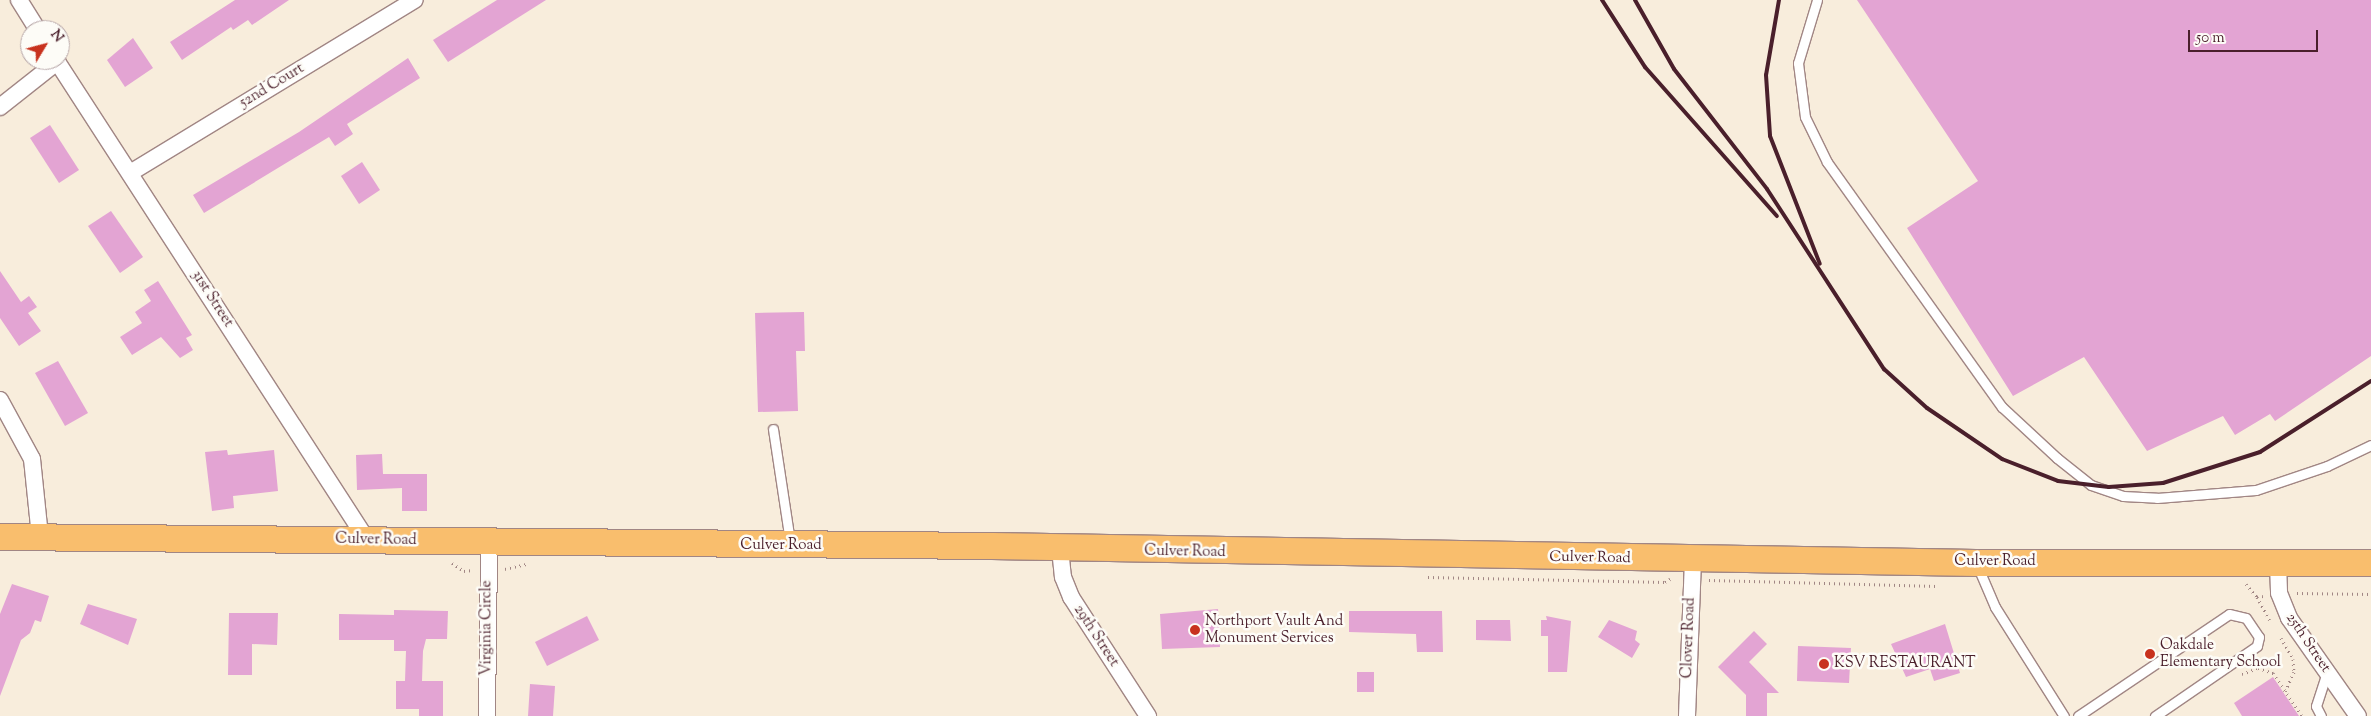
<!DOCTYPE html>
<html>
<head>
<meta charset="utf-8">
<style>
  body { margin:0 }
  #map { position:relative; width:2371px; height:716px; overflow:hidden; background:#f8eddc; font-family:"Sorts Mill Goudy",serif }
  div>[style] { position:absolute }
  .building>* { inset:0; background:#e3a4d3 }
  .path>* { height:3px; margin-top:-1.5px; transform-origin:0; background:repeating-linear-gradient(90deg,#a18684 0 1px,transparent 0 5px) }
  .roads { filter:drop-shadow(1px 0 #a18684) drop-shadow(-1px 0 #a18684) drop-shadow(0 1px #a18684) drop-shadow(0 -1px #a18684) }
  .lane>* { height:9px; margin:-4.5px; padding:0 4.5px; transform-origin:4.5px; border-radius:4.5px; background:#fff }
  .street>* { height:16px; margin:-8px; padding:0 8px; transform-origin:8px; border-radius:8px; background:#fff }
  .primary>* { height:26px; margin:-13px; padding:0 13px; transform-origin:13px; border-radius:13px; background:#f9be6d }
  .rail>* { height:4px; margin:-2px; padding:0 2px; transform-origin:2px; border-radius:2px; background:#4a1f2b }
  .dots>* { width:14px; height:14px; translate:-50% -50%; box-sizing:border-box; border:2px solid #fdfcf7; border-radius:50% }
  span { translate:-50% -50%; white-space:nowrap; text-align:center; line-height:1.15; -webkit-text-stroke:5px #fdfcf7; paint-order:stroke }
  .street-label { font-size:15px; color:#4a1f2b }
  .poi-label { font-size:15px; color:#4a1f2b }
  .left { translate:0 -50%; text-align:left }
  .north { position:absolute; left:20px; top:20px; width:50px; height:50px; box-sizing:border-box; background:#fdfcf7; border:1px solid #b5a4a5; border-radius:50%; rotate:53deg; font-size:14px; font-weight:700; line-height:20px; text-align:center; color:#4a1f2b }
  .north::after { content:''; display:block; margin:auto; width:18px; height:22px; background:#c8321e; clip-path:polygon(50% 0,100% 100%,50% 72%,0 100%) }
  .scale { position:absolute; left:2188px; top:30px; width:130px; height:22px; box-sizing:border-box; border:2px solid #4a1f2b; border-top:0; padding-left:6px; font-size:15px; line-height:18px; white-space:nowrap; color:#4a1f2b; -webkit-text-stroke:4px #fdfcf7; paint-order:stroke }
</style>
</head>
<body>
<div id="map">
  <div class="building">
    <div style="clip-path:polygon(235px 0,289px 0,252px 25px,248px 20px,233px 30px,231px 27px,182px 60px,170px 42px)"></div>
    <div style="clip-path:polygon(497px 0,546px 0,448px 62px,433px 40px)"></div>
    <div style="clip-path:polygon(1857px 0,2371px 0,2371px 356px,2275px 421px,2270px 414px,2235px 435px,2223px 416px,2147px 451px,2084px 357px,2013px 396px,1907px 228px,1978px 181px)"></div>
    <div style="clip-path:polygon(133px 38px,153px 68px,125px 87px,107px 60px)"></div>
    <div style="clip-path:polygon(408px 58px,420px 78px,347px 124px,353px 134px,335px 146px,329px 137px,204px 213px,193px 195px,299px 132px)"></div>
    <div style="clip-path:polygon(50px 125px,79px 170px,59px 183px,30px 138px)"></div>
    <div style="clip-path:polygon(362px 162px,380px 190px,359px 204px,341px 176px)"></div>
    <div style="clip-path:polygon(111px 211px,143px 257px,120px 273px,88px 226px)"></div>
    <div style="clip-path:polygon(0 271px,21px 302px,29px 296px,37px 307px,28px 313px,41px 331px,19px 346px,0 318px)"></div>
    <div style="clip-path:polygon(158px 281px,192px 335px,186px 338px,193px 350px,180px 358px,161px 337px,132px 355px,120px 337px,142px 323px,135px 312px,151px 301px,144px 290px)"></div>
    <div style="clip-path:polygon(804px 312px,805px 351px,796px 351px,798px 411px,758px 412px,755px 313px)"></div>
    <div style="clip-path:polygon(58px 361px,88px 413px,65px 426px,35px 373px)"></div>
    <div style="clip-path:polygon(227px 450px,228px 455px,274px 450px,278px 491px,233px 496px,234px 508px,212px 511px,205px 452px)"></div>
    <div style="clip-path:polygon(382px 454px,383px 474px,427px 474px,427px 511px,402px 511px,402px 488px,357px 490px,356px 455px)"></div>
    <div style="clip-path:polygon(12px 584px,49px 596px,41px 622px,35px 620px,30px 633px,21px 640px,0 696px,0 614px)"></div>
    <div style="clip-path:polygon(88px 604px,137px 619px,128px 645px,80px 624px)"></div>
    <div style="clip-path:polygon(1218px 609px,1220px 647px,1162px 649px,1160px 614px)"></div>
    <div style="clip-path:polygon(394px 610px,448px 611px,447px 639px,426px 639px,423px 651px,422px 681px,443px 681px,443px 716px,419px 716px,419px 709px,396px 709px,396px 681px,405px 681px,406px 651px,394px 651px,394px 640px,339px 640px,339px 614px,394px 615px)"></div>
    <div style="clip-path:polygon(1349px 611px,1442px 611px,1443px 652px,1417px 652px,1416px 634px,1349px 632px)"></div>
    <div style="clip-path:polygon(229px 613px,278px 613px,277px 645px,252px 644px,252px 675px,228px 675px)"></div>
    <div style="clip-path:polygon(587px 616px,599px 640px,547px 666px,535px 642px)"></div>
    <div style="clip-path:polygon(1546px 616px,1571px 621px,1567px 672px,1548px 672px,1548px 636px,1541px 636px,1541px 620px,1547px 620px)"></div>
    <div style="clip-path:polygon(1476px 620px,1510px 620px,1511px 641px,1476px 640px)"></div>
    <div style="clip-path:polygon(1609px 620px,1637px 631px,1635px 640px,1640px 644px,1632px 658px,1598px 637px)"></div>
    <div style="clip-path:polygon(1945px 624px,1960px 673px,1934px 681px,1930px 669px,1906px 677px,1891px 644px)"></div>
    <div style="clip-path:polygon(1754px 631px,1767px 644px,1749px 662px,1779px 693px,1767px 693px,1767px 716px,1746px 716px,1746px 695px,1718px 667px)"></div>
    <div style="clip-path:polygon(1798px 646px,1851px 648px,1849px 683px,1797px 681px)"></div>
    <div style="clip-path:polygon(1357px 672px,1374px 672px,1374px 692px,1357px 692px)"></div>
    <div style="clip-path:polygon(2273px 677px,2299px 716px,2242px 716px,2234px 703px)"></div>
    <div style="clip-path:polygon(530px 684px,555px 686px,553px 716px,528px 716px)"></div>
  </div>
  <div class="path">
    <div style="left:452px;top:563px;width:14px;rotate:34deg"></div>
    <div style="left:464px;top:571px;width:9px;rotate:-6deg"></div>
    <div style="left:505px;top:569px;width:23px;rotate:-13deg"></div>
    <div style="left:1428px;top:577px;width:237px;rotate:1.2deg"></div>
    <div style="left:1665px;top:582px;width:6px;rotate:-31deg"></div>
    <div style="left:1709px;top:580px;width:228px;rotate:1.5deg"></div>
    <div style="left:2246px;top:584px;width:17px;rotate:50deg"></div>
    <div style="left:2257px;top:597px;width:6px;rotate:-9deg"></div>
    <div style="left:2297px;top:593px;width:74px;rotate:0.8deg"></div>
    <div style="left:2257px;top:597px;width:26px;rotate:61deg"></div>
    <div style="left:2281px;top:638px;width:24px;rotate:60deg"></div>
    <div style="left:2293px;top:659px;width:13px;rotate:86deg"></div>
    <div style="left:2294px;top:672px;width:21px;rotate:115deg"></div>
    <div style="left:2242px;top:674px;width:17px;rotate:-21deg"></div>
    <div style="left:2258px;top:668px;width:16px;rotate:18deg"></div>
    <div style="left:2273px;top:673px;width:52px;rotate:56deg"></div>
  </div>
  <div class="roads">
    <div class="lane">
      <div style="left:1817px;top:0;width:66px;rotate:106.8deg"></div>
      <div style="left:1798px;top:63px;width:54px;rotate:82.6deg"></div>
      <div style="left:1805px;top:117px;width:50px;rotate:63.9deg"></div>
      <div style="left:1827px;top:162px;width:301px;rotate:54.5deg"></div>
      <div style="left:2002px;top:407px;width:75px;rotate:42.8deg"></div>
      <div style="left:2057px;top:458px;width:43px;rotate:38.5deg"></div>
      <div style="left:2091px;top:485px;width:34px;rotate:19deg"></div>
      <div style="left:2123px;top:496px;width:34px;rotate:3deg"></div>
      <div style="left:2157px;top:498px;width:99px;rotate:-4.6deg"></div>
      <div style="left:2256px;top:490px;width:75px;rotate:-18.7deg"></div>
      <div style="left:2327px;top:466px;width:49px;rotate:-25.5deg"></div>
      <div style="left:773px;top:429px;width:113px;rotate:81.4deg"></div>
      <div style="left:1977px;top:565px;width:46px;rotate:66.8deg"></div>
      <div style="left:1995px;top:607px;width:129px;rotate:57.7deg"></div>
      <div style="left:2078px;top:716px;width:182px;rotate:-34deg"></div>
      <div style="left:2229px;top:614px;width:17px;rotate:13deg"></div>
      <div style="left:2246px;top:618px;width:23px;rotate:56deg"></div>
      <div style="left:2259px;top:637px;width:9px;rotate:103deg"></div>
      <div style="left:2257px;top:646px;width:124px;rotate:145.5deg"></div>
      <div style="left:2321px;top:716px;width:11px;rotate:-117deg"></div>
      <div style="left:2316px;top:706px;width:36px;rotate:-72deg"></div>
    </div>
    <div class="street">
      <div style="left:19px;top:0;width:36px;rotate:58deg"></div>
      <div style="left:56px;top:60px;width:572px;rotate:57.06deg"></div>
      <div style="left:0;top:107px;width:73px;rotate:-38.3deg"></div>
      <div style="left:130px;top:173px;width:333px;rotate:-31.3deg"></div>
      <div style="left:0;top:400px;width:67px;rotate:61.5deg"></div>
      <div style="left:32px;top:459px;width:78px;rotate:84.1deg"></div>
      <div style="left:1060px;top:549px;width:28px;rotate:84deg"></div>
      <div style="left:1063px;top:577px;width:22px;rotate:68deg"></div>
      <div style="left:1071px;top:597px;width:142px;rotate:57.1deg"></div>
      <div style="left:2278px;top:563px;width:30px;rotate:88deg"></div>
      <div style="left:2279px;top:593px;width:27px;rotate:68deg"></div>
      <div style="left:2289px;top:618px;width:120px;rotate:54.9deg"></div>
      <div style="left:487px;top:716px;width:176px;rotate:-89.3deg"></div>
      <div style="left:1687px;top:716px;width:157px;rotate:-87.8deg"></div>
    </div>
    <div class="primary">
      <div style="left:0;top:537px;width:992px;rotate:0.52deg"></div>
      <div style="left:992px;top:546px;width:984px;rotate:0.99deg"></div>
      <div style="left:1976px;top:563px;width:395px"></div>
    </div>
  </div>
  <div class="rail">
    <div style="left:1602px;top:0;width:80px;rotate:57.3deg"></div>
    <div style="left:1645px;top:67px;width:199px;rotate:48.5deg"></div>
    <div style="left:1635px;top:0;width:79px;rotate:60.5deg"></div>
    <div style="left:1674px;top:69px;width:152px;rotate:52.2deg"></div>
    <div style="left:1767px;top:189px;width:215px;rotate:57deg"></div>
    <div style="left:1884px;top:369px;width:58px;rotate:42.2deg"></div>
    <div style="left:1927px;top:408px;width:91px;rotate:34.2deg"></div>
    <div style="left:2002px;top:459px;width:60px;rotate:21.4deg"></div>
    <div style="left:2058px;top:481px;width:51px;rotate:6.7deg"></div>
    <div style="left:2109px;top:487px;width:54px;rotate:-4.2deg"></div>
    <div style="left:2163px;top:483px;width:102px;rotate:-17.7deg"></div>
    <div style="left:2260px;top:452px;width:132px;rotate:-32.6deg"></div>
    <div style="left:1779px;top:0;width:76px;rotate:99.8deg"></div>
    <div style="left:1766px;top:75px;width:61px;rotate:86.2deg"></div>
    <div style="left:1770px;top:136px;width:137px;rotate:68.7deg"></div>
  </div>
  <div class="dots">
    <div style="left:1195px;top:630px;background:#c8321e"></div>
    <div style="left:2150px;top:654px;background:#c8321e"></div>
    <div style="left:1824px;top:664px;background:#c8321e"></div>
  </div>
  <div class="street-label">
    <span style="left:272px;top:86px;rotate:-31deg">52nd Court</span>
    <span style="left:212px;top:299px;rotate:57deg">31st Street</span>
    <span style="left:376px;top:540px;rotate:1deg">Culver Road</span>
    <span style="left:781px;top:546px">Culver Road</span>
    <span style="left:1185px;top:552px;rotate:1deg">Culver Road</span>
    <span style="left:1590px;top:558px;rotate:1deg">Culver Road</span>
    <span style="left:1995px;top:562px">Culver Road</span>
    <span style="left:487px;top:628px;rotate:-90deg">Virginia Circle</span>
    <span style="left:1096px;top:636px;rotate:57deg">29th Street</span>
    <span style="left:1689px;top:638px;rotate:-88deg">Clover Road</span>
    <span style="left:2308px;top:643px;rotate:56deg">25th Street</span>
  </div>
  <div class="poi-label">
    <span class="left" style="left:1205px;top:630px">Northport Vault And<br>Monument Services</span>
    <span class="left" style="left:2160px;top:654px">Oakdale<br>Elementary School</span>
    <span class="left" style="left:1834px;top:664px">KSV RESTAURANT</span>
  </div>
  <div class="north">N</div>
  <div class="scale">50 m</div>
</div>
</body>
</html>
